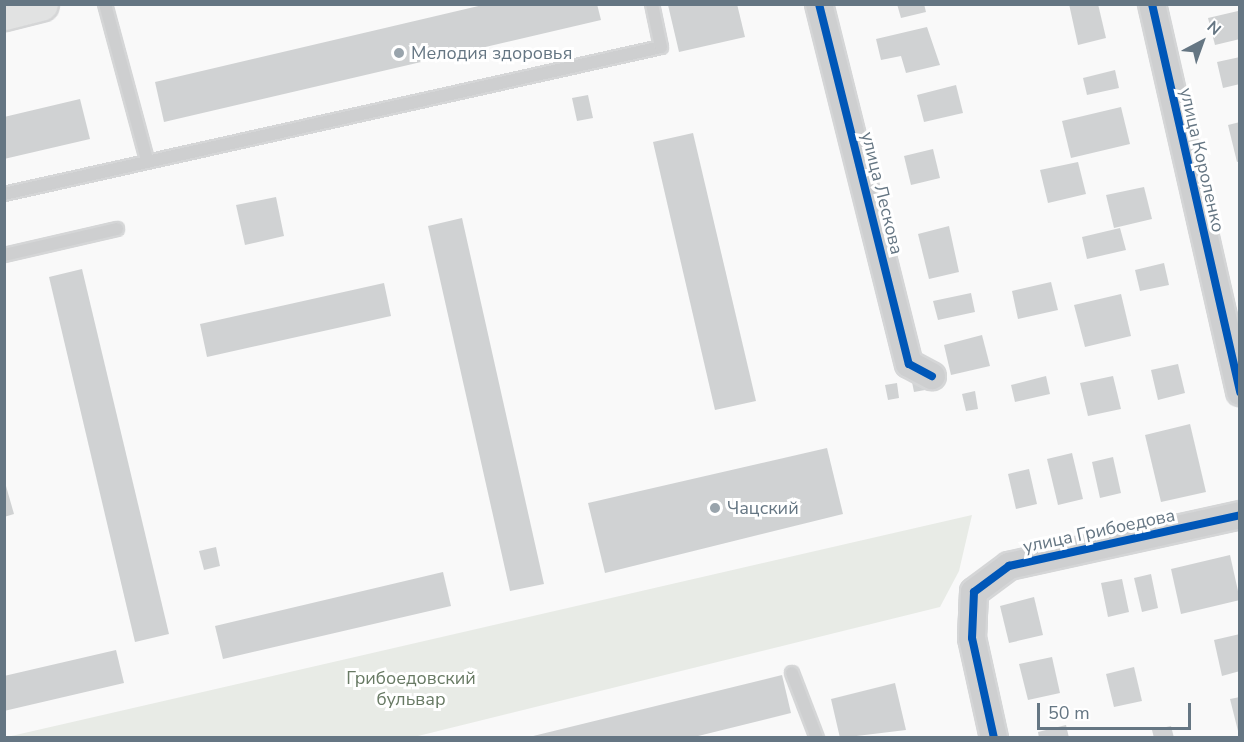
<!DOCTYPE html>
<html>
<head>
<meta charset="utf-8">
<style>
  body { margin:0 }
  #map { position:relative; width:1244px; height:742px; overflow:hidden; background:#f9f9f9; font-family:"Nunito Sans",sans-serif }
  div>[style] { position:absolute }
  .green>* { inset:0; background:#e8ebe6 }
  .building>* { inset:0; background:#d0d2d3 }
  .roads { filter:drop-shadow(2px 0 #d5d6d7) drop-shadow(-2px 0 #d5d6d7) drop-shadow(0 2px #d5d6d7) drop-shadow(0 -2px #d5d6d7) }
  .service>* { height:12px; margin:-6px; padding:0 6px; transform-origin:6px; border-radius:6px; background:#cecfd0 }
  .minor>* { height:26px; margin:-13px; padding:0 13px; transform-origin:13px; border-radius:13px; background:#cecfd0 }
  .primary>* { height:33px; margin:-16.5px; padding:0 16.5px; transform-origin:16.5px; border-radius:16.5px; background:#e1e2e2 }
  .cycleway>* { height:8px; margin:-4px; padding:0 4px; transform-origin:4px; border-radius:4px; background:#0057b8 }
  .dots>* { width:16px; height:16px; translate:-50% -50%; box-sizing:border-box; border:3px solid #fff; border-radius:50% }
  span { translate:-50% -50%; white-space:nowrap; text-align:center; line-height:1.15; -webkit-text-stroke:6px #fff; paint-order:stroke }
  .poi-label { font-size:18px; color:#657683 }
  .left { translate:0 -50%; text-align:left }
  .street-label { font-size:18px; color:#657683 }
  .park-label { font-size:18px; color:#687a64 }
  .frame { position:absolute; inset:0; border:6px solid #657683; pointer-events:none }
  .north { position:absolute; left:1172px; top:12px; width:60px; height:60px; -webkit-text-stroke:4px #fff; paint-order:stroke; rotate:41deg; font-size:16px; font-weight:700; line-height:24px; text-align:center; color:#657683 }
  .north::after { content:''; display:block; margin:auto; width:21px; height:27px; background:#657683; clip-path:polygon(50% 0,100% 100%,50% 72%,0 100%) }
  .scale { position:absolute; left:1037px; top:703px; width:154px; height:27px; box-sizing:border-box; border:3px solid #657683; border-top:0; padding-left:8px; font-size:18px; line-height:21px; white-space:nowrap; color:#657683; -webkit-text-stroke:4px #fff; paint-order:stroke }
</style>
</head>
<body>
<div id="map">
  <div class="green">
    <div style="clip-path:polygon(972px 515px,959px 571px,940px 607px,414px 737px,7px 737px)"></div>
  </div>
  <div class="building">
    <div style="clip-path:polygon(487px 4px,597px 4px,601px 20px,164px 122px,155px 82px)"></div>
    <div style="clip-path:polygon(737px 4px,745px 37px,679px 52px,668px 5px)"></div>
    <div style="clip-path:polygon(897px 4px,924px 4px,926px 12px,901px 18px)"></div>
    <div style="clip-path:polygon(1069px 4px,1098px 4px,1106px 38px,1078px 45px)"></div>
    <div style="clip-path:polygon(1238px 11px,1240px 39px,1215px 45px,1208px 18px)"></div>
    <div style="clip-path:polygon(927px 27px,940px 65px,906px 73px,901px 56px,881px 60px,876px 39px)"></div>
    <div style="clip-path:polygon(1240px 57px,1240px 84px,1223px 88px,1217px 62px)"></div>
    <div style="clip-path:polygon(1115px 70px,1119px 88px,1087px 95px,1083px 78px)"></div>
    <div style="clip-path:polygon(956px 85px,963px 113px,924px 122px,917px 95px)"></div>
    <div style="clip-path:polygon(588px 95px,593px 118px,577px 121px,572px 98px)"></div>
    <div style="clip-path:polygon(80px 99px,90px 139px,4px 159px,4px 117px)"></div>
    <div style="clip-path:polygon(1121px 107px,1130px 144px,1071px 158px,1062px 121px)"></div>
    <div style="clip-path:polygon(1240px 122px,1240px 161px,1237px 162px,1228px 125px)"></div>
    <div style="clip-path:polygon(693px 133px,756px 401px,715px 410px,653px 142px)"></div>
    <div style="clip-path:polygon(933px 149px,940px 178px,911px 185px,904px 156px)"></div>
    <div style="clip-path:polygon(1078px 162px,1086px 194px,1048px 203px,1040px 170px)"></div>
    <div style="clip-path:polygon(1144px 187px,1152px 219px,1114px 228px,1106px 195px)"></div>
    <div style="clip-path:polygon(276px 197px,284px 236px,245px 245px,236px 205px)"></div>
    <div style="clip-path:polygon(462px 218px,544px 584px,510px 591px,428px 226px)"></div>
    <div style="clip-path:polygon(949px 226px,959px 272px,929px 279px,918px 234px)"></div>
    <div style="clip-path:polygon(1120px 228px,1126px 250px,1087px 259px,1082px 237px)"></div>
    <div style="clip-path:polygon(1164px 263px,1169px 285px,1140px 291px,1135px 270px)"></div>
    <div style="clip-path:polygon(82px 269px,169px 634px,135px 642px,49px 277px)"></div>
    <div style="clip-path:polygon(1051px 282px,1058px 310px,1018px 319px,1012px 291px)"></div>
    <div style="clip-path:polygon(384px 283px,391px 316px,207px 357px,200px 324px)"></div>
    <div style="clip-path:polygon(971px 293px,975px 312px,938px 320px,933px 301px)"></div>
    <div style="clip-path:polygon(1121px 294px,1131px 336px,1085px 347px,1074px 305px)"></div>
    <div style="clip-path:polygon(982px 335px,990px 366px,951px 375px,944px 345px)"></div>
    <div style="clip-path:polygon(1178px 364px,1185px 393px,1158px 400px,1151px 370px)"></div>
    <div style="clip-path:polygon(923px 375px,925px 390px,914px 392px,911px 377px)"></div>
    <div style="clip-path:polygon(1046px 376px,1050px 394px,1015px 402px,1011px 385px)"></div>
    <div style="clip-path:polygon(1113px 376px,1121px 409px,1088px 416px,1080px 383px)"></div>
    <div style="clip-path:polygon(897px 383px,899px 398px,888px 400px,885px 385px)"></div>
    <div style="clip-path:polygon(975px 391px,978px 409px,966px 411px,962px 394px)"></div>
    <div style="clip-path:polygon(1190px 424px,1206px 492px,1161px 502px,1145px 435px)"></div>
    <div style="clip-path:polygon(827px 448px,843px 514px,605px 573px,588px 503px)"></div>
    <div style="clip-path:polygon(1072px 453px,1083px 499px,1058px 505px,1047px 459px)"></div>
    <div style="clip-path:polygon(1113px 457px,1121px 493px,1100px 498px,1092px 462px)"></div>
    <div style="clip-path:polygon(1029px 469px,1037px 504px,1016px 509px,1008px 474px)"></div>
    <div style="clip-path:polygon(4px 479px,14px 514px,4px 517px)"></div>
    <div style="clip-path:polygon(216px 547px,220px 566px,204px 570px,199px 551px)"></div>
    <div style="clip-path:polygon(1230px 555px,1240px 600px,1181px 614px,1171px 569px)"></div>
    <div style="clip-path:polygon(443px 572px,451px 606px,223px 659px,215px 626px)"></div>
    <div style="clip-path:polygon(1151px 574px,1158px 608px,1142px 612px,1134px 578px)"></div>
    <div style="clip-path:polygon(1122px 579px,1129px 612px,1108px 617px,1101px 583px)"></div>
    <div style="clip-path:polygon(1034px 597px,1043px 635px,1009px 643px,1000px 606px)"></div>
    <div style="clip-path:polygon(1240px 634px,1240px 671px,1222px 676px,1214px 640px)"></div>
    <div style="clip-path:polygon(116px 650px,124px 683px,4px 711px,4px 676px)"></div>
    <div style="clip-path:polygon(1052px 657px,1060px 693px,1028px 700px,1019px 664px)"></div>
    <div style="clip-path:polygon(1134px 667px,1142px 701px,1114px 707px,1106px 674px)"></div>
    <div style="clip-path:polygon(782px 675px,791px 713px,690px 738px,525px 738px)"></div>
    <div style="clip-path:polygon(895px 683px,906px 730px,840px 738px,831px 699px)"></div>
    <div style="clip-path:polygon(1240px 697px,1240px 735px,1239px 735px,1230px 699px)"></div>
    <div style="clip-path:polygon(1066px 725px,1069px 738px,1039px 738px,1038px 732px)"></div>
    <div style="clip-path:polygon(1171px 726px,1174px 738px,1154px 738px,1152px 730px)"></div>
  </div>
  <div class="roads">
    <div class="service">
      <div style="left:105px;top:4px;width:162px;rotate:74.9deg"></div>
      <div style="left:4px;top:194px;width:673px;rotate:-12.61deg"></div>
      <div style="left:661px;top:47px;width:44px;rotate:-101.8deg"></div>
      <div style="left:4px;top:255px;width:116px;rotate:-13deg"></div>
      <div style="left:792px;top:673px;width:70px;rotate:69deg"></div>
    </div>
    <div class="minor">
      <div style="left:819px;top:4px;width:371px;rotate:76deg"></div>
      <div style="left:909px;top:364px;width:26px;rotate:28deg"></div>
      <div style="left:1152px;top:4px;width:398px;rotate:77.2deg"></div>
      <div style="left:994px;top:738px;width:102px;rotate:-102.4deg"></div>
      <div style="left:972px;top:638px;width:46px;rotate:-87.5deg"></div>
      <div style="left:974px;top:592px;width:44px;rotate:-36.6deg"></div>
      <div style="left:1009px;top:566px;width:237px;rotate:-12.4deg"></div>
    </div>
    <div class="primary">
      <div style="left:4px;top:13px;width:38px;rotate:-14deg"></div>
    </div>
  </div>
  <div class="cycleway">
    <div style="left:819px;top:4px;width:371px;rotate:76deg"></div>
    <div style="left:909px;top:364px;width:26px;rotate:28deg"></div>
    <div style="left:1152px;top:4px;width:398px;rotate:77.2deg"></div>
    <div style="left:994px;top:738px;width:102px;rotate:-102.4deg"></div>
    <div style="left:972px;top:638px;width:46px;rotate:-87.5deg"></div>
    <div style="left:974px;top:592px;width:44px;rotate:-36.6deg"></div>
    <div style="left:1009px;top:566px;width:237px;rotate:-12.4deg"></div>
  </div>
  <div class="dots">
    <div style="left:399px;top:53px;background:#99a4ac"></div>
    <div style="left:715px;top:508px;background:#99a4ac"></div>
  </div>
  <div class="poi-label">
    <span class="left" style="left:411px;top:53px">Мелодия здоровья</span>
    <span class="left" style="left:727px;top:508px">Чацский</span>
  </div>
  <div class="street-label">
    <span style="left:1202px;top:160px;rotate:77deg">улица Короленко</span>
    <span style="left:882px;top:193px;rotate:76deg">улица Лескова</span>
    <span style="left:1099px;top:531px;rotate:-12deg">улица Грибоедова</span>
  </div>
  <div class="park-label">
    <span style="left:411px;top:689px">Грибоедовский<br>бульвар</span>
  </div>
  <div class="frame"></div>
  <div class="north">N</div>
  <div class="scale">50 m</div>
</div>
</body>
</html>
